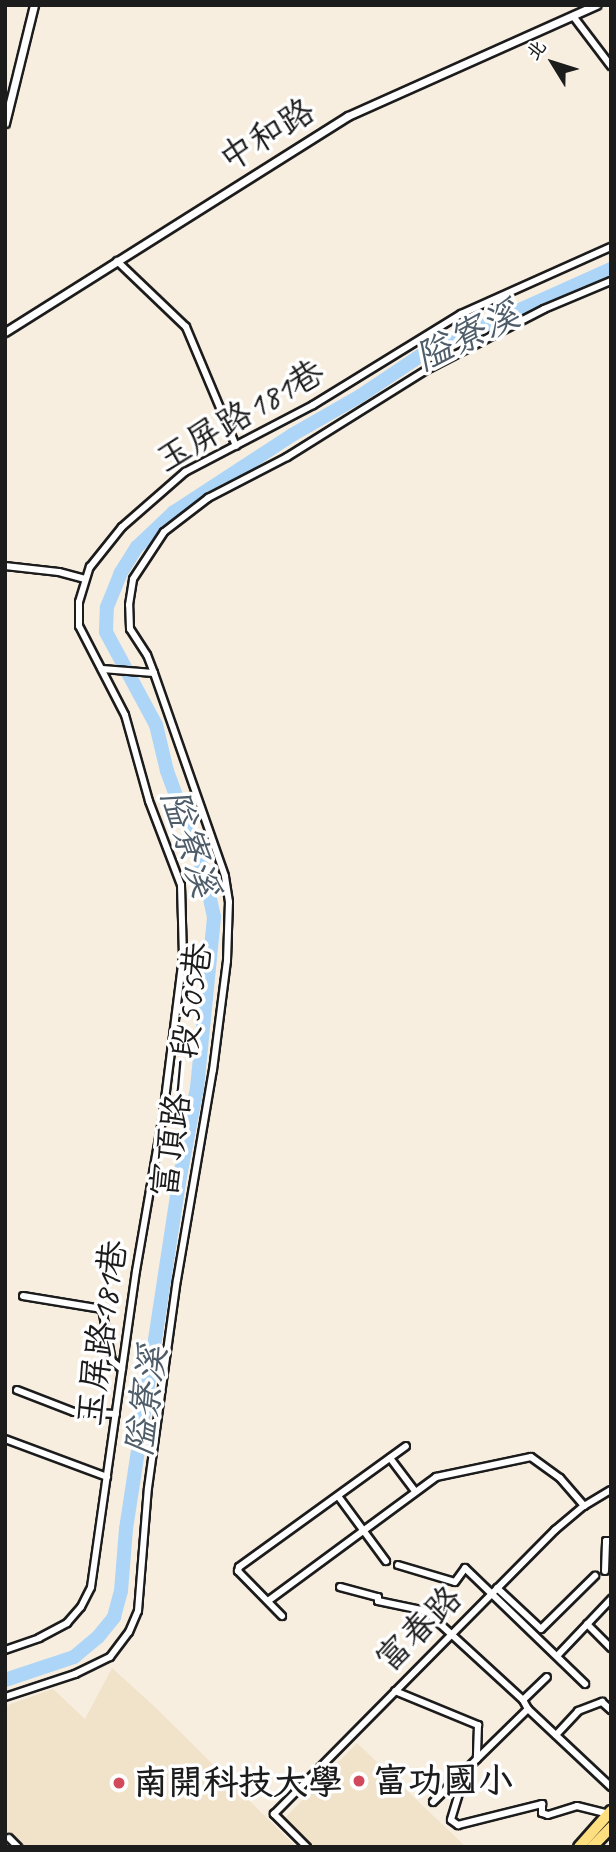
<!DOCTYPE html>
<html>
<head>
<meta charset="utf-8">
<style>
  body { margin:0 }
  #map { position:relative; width:616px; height:1852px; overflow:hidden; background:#f7eee0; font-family:Caveat,"LXGW WenKai TC",sans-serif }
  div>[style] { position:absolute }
  .built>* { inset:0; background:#f1e2ca }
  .river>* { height:14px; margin:-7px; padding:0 7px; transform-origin:7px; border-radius:7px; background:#acd5f7 }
  .roads { filter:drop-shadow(2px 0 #1c1c1c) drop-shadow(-2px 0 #1c1c1c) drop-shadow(0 2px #1c1c1c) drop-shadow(0 -2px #1c1c1c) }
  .minor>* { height:6px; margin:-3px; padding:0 3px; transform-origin:3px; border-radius:3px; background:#fff }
  .tertiary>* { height:7px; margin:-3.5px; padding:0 3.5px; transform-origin:3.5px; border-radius:3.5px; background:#fff }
  .primary>* { height:10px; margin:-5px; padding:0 5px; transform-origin:5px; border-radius:5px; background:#fedf80 }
  .dots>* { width:19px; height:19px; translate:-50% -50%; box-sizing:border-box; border:4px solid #fff; border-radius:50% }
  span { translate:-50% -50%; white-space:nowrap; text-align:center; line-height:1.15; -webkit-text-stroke:7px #fff; paint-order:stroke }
  .street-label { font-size:35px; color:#1c1c1c }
  .poi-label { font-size:35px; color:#1c1c1c; font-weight:700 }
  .left { translate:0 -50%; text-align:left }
  .water-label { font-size:37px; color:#4e5d69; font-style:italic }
  .frame { position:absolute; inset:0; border:7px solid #1c1c1c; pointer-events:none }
  .north { position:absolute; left:518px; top:28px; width:70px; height:70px; -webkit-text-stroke:5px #fff; paint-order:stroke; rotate:308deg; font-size:19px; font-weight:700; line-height:28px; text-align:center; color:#1c1c1c }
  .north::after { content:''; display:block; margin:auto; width:24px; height:32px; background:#1c1c1c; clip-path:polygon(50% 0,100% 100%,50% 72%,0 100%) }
</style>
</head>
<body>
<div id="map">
  <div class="built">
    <div style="clip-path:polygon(112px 1668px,156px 1708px,296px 1847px,5px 1847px,5px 1706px,53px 1689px,85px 1719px)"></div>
    <div style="clip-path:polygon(357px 1743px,466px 1847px,314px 1847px,285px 1818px)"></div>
  </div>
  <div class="river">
    <div style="left:5px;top:1680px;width:73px;rotate:-18.4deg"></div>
    <div style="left:74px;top:1657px;width:31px;rotate:-40deg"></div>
    <div style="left:98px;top:1637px;width:26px;rotate:-51deg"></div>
    <div style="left:114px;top:1617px;width:27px;rotate:-75deg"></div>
    <div style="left:121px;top:1591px;width:62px;rotate:-85.4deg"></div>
    <div style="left:126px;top:1529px;width:351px;rotate:-81.3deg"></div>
    <div style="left:179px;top:1182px;width:96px;rotate:-79.2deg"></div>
    <div style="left:197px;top:1088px;width:172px;rotate:-84.3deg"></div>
    <div style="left:214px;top:917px;width:46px;rotate:-102.5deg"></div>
    <div style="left:204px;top:872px;width:108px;rotate:-110.1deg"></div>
    <div style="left:167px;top:771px;width:47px;rotate:-103.4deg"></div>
    <div style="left:156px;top:725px;width:106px;rotate:-118.3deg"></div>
    <div style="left:106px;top:632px;width:25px;rotate:-88deg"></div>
    <div style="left:107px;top:607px;width:35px;rotate:-68deg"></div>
    <div style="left:120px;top:574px;width:32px;rotate:-58deg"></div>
    <div style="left:137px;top:547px;width:51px;rotate:-43.4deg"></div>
    <div style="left:174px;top:512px;width:141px;rotate:-33.1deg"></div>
    <div style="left:292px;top:435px;width:78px;rotate:-29.8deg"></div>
    <div style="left:360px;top:396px;width:79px;rotate:-33.7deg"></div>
    <div style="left:426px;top:352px;width:203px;rotate:-24.2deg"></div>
  </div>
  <div class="roads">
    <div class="minor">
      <div style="left:573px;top:16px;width:63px;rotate:52.8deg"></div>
      <div style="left:117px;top:261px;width:95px;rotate:43.7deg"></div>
      <div style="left:186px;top:327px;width:129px;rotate:67.2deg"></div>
      <div style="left:5px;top:566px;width:54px;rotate:6.3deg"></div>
      <div style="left:59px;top:572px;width:27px;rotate:15deg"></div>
      <div style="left:102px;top:669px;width:52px;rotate:4.4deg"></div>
      <div style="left:23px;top:1296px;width:80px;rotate:9.3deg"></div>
      <div style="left:102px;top:1309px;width:53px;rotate:79.1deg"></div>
      <div style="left:112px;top:1361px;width:13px;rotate:39deg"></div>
      <div style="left:17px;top:1390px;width:61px;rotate:21.1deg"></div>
      <div style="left:74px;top:1412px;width:42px;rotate:2.7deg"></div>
      <div style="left:5px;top:1439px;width:109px;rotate:20.4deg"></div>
      <div style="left:390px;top:1458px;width:41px;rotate:52.9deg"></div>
      <div style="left:338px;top:1496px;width:81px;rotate:53.6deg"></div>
      <div style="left:398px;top:1565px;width:59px;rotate:16.6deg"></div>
      <div style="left:455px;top:1582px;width:17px;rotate:-54deg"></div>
      <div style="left:465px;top:1568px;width:167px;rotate:44deg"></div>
      <div style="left:605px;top:1571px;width:30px;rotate:-88deg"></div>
      <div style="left:606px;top:1541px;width:5px"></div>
      <div style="left:340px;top:1587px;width:39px;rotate:15deg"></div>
      <div style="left:378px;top:1597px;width:4px;rotate:90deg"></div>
      <div style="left:378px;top:1601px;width:49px;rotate:11.8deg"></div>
      <div style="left:426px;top:1611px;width:132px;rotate:42.5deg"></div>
      <div style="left:523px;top:1700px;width:10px;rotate:61deg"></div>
      <div style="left:528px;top:1709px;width:114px;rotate:43.2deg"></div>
      <div style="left:497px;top:1588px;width:60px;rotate:43deg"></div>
      <div style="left:541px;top:1629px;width:76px;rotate:-44.5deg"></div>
      <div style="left:268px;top:1601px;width:209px;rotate:-36.4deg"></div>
      <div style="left:436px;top:1477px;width:97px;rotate:-11.9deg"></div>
      <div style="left:531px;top:1457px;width:36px;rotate:36deg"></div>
      <div style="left:560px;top:1478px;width:37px;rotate:49deg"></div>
      <div style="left:282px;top:1616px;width:63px;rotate:-134.4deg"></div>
      <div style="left:238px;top:1571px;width:4px;rotate:-76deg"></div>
      <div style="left:239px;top:1567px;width:206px;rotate:-35.9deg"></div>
      <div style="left:587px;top:1624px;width:34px;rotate:45deg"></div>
      <div style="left:5px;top:1650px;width:36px;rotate:-19deg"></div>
      <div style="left:39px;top:1638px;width:32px;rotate:-28deg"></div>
      <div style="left:67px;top:1623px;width:21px;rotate:-49deg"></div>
      <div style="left:81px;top:1607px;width:22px;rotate:-63deg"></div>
      <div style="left:91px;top:1587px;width:319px;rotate:-81.9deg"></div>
      <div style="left:136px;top:1271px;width:158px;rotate:-80.2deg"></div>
      <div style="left:163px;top:1115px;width:159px;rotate:-82.8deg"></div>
      <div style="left:183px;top:957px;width:72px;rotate:-91.6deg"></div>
      <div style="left:181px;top:885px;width:90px;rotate:-110.9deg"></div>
      <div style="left:149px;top:801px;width:89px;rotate:-105.6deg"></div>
      <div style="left:125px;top:715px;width:100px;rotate:-117.3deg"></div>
      <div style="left:79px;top:626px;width:24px;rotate:-90deg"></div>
      <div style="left:79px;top:602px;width:37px;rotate:-73deg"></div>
      <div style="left:90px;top:567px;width:51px;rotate:-51.3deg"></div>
      <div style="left:122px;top:527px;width:84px;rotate:-41.1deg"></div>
      <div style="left:185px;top:472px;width:144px;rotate:-27.6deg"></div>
      <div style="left:313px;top:405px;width:174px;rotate:-31.6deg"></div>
      <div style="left:461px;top:314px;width:164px;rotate:-24.1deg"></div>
      <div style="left:557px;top:1656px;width:79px;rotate:-46.5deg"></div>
      <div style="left:395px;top:1691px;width:90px;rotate:22.3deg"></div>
      <div style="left:478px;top:1725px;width:34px;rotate:92deg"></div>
      <div style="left:5px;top:1697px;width:74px;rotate:-18.2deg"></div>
      <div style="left:75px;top:1674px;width:39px;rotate:-26deg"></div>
      <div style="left:110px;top:1657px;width:31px;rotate:-53deg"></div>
      <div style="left:129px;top:1632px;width:23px;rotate:-67deg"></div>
      <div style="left:138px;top:1611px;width:123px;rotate:-85.4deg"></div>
      <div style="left:148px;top:1488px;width:210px;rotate:-82.1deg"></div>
      <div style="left:177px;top:1280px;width:213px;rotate:-80.3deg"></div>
      <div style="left:213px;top:1070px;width:110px;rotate:-82.7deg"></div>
      <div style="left:227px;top:961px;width:59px;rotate:-88.1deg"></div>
      <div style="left:229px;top:902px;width:26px;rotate:-99deg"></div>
      <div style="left:225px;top:876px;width:215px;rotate:-109.3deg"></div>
      <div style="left:154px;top:673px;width:19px;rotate:-111deg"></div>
      <div style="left:147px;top:655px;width:31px;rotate:-123deg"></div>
      <div style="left:130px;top:629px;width:24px;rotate:-92deg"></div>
      <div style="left:129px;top:605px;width:26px;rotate:-81deg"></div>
      <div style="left:133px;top:579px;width:56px;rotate:-56.6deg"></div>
      <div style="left:164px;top:532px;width:56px;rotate:-37.7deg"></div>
      <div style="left:208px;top:498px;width:89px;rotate:-27.4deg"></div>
      <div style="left:287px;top:457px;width:164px;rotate:-32deg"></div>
      <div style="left:426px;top:370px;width:133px;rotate:-27.3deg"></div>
      <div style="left:544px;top:309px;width:73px;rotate:-22.7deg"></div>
      <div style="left:523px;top:1700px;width:33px;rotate:-44deg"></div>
      <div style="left:556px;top:1735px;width:33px;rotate:-47deg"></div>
      <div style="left:578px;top:1711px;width:26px;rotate:-21deg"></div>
      <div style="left:602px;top:1702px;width:12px;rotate:42deg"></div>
      <div style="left:452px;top:1783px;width:11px;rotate:41deg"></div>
      <div style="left:460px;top:1790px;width:31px;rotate:107deg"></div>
      <div style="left:451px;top:1820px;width:9px;rotate:36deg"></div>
      <div style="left:458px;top:1825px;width:87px;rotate:-14deg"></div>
      <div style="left:542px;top:1804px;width:9px;rotate:90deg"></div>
      <div style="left:542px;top:1813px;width:6px;rotate:18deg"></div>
      <div style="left:548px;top:1815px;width:30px;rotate:-17deg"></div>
      <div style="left:577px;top:1806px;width:32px;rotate:14deg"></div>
      <div style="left:433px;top:1802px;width:133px;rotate:-44.4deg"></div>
      <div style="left:9px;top:1838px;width:13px;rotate:45deg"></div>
      <div style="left:307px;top:1847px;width:47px;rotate:-135deg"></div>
      <div style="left:274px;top:1814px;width:400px;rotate:-45.3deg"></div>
      <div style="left:555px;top:1530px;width:38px;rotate:-40deg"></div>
      <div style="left:584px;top:1506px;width:31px;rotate:-31deg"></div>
    </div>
    <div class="tertiary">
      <div style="left:5px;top:123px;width:122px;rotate:-76.2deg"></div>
      <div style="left:5px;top:332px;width:405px;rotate:-32.2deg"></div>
      <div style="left:348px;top:116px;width:272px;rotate:-24.1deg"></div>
    </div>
    <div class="primary">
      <div style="left:579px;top:1847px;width:48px;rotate:-48.4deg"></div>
      <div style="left:592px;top:1847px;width:28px;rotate:-46deg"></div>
    </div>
  </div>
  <div class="dots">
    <div style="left:359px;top:1781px;background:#d1495b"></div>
    <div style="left:119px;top:1783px;background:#d1495b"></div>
  </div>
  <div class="street-label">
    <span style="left:267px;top:135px;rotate:-32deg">中和路</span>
    <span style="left:240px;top:416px;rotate:-30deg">玉屏路181巷</span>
    <span style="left:182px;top:1070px;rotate:-82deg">富頂路一段505巷</span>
    <span style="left:102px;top:1333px;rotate:-82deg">玉屏路181巷</span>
    <span style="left:419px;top:1629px;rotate:-45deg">富春路</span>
  </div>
  <div class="poi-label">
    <span class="left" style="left:373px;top:1781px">富功國小</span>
    <span class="left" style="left:133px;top:1783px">南開科技大學</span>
  </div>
  <div class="water-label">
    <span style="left:467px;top:336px;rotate:-26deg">隘寮溪</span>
    <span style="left:190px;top:843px;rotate:72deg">隘寮溪</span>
    <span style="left:146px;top:1401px;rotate:-82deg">隘寮溪</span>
  </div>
  <div class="frame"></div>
  <div class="north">北</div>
</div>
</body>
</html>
